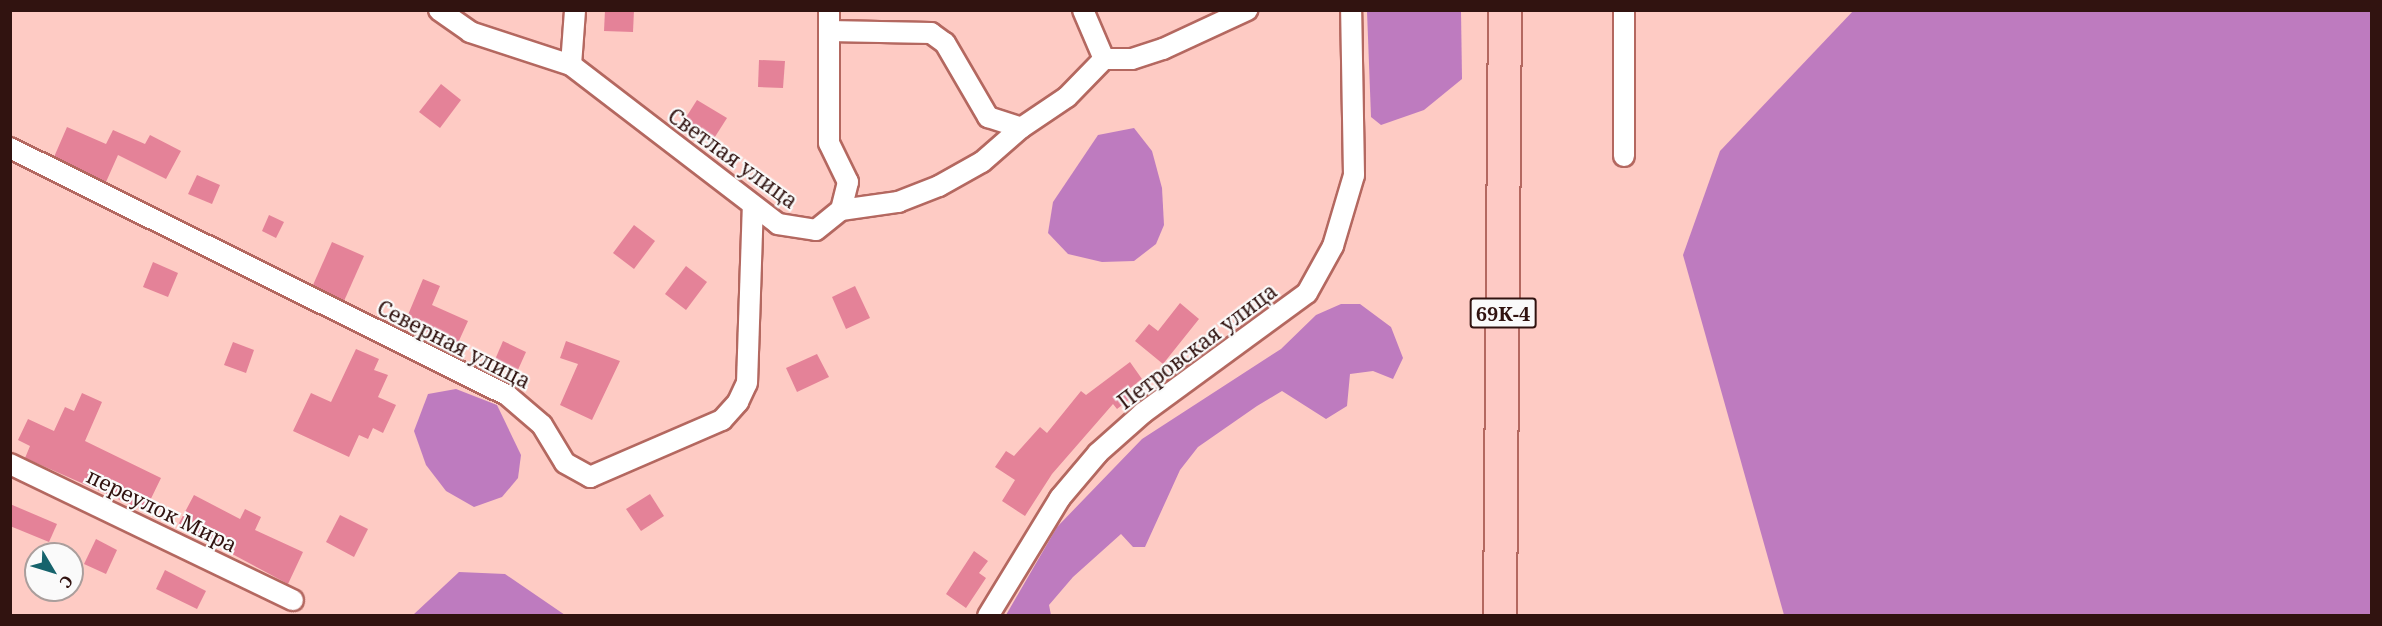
<!DOCTYPE html>
<html>
<head>
<meta charset="utf-8">
<style>
  body { margin:0 }
  #map { position:relative; width:2382px; height:626px; overflow:hidden; background:#fecbc4; font-family:"Noto Serif",serif }
  div>[style] { position:absolute }
  .forest>* { inset:0; background:#be7bbf }
  .building>* { inset:0; background:#e48298 }
  .roads { filter:drop-shadow(2px 0 #b46860) drop-shadow(-2px 0 #b46860) drop-shadow(0 2px #b46860) drop-shadow(0 -2px #b46860) }
  .minor>* { height:20px; margin:-10px; padding:0 10px; transform-origin:10px; border-radius:10px; background:#fff }
  .primary>* { height:32px; margin:-16px; padding:0 16px; transform-origin:16px; border-radius:16px; background:#fecac5 }
  span { translate:-50% -50%; white-space:nowrap; text-align:center; line-height:1.15; -webkit-text-stroke:4.5px #fafafa; paint-order:stroke }
  .shield-label span { padding:2px 4px; background:#fafafa; border:2px solid; border-radius:4px; -webkit-text-stroke-width:0 }
  .shield-label { font-size:20px; color:#311310; font-weight:700 }
  .street-label { font-size:21px; color:#311310 }
  .frame { position:absolute; inset:0; border:12px solid #311310; pointer-events:none }
  .north { position:absolute; left:24px; top:542px; width:60px; height:60px; box-sizing:border-box; background:#fafafa; border:2px solid #aa9e9c; border-radius:50%; rotate:128deg; font-size:16px; font-weight:700; line-height:24px; text-align:center; color:#311310 }
  .north::after { content:''; display:block; margin:auto; width:21px; height:27px; background:#16636c; clip-path:polygon(50% 0,100% 100%,50% 72%,0 100%) }
</style>
</head>
<body>
<div id="map">
  <div class="forest">
    <div style="clip-path:polygon(1854px 10px,2371px 11px,2371px 615px,1784px 615px,1683px 255px,1720px 151px)"></div>
    <div style="clip-path:polygon(1367px 11px,1461px 11px,1462px 79px,1424px 110px,1381px 125px,1371px 117px)"></div>
    <div style="clip-path:polygon(1134px 128px,1152px 151px,1162px 188px,1164px 225px,1156px 244px,1134px 261px,1102px 262px,1068px 254px,1048px 233px,1053px 202px,1098px 135px)"></div>
    <div style="clip-path:polygon(1341px 304px,1360px 304px,1391px 327px,1403px 358px,1393px 379px,1373px 371px,1350px 374px,1347px 406px,1326px 419px,1282px 391px,1257px 406px,1198px 447px,1180px 470px,1145px 547px,1133px 547px,1121px 534px,1073px 577px,1049px 605px,1051px 615px,1006px 615px,1057px 527px,1142px 439px,1281px 349px,1316px 315px)"></div>
    <div style="clip-path:polygon(456px 389px,497px 405px,521px 455px,518px 478px,502px 497px,474px 507px,446px 491px,426px 465px,414px 431px,428px 394px)"></div>
    <div style="clip-path:polygon(459px 572px,505px 574px,565px 615px,413px 615px)"></div>
  </div>
  <div class="building">
    <div style="clip-path:polygon(605px 10px,634px 10px,633px 32px,604px 31px)"></div>
    <div style="clip-path:polygon(759px 60px,785px 61px,783px 88px,758px 87px)"></div>
    <div style="clip-path:polygon(441px 84px,461px 100px,440px 128px,419px 112px)"></div>
    <div style="clip-path:polygon(697px 100px,727px 118px,713px 140px,683px 122px)"></div>
    <div style="clip-path:polygon(67px 127px,106px 144px,113px 130px,145px 144px,150px 135px,181px 151px,166px 179px,118px 155px,106px 182px,54px 157px)"></div>
    <div style="clip-path:polygon(197px 175px,220px 185px,212px 204px,188px 194px)"></div>
    <div style="clip-path:polygon(269px 215px,284px 222px,276px 238px,262px 231px)"></div>
    <div style="clip-path:polygon(634px 225px,655px 241px,634px 269px,613px 253px)"></div>
    <div style="clip-path:polygon(332px 242px,364px 256px,344px 301px,313px 285px)"></div>
    <div style="clip-path:polygon(153px 262px,178px 273px,168px 297px,143px 287px)"></div>
    <div style="clip-path:polygon(686px 266px,707px 282px,686px 310px,665px 294px)"></div>
    <div style="clip-path:polygon(423px 279px,440px 286px,432px 305px,468px 321px,457px 345px,405px 322px)"></div>
    <div style="clip-path:polygon(855px 286px,870px 318px,846px 329px,832px 297px)"></div>
    <div style="clip-path:polygon(1180px 303px,1199px 319px,1163px 364px,1135px 341px,1149px 324px,1158px 331px)"></div>
    <div style="clip-path:polygon(503px 341px,526px 352px,517px 372px,494px 362px)"></div>
    <div style="clip-path:polygon(566px 341px,620px 361px,592px 420px,560px 405px,578px 364px,560px 358px)"></div>
    <div style="clip-path:polygon(233px 342px,254px 350px,246px 373px,224px 365px)"></div>
    <div style="clip-path:polygon(356px 349px,379px 359px,374px 370px,388px 375px,378px 397px,396px 405px,383px 433px,373px 428px,368px 439px,359px 435px,349px 457px,293px 431px,311px 393px,331px 402px)"></div>
    <div style="clip-path:polygon(817px 354px,829px 377px,797px 392px,786px 368px)"></div>
    <div style="clip-path:polygon(1130px 362px,1142px 379px,1129px 389px,1134px 396px,1117px 409px,1113px 404px,1052px 474px,1025px 516px,1002px 501px,1015px 480px,995px 467px,1006px 451px,1014px 456px,1040px 427px,1047px 433px,1081px 391px,1086px 395px)"></div>
    <div style="clip-path:polygon(82px 393px,102px 402px,85px 441px,161px 478px,145px 511px,25px 458px,30px 446px,18px 440px,28px 419px,54px 431px,65px 407px,74px 411px)"></div>
    <div style="clip-path:polygon(650px 494px,664px 516px,641px 531px,626px 509px)"></div>
    <div style="clip-path:polygon(194px 495px,240px 519px,245px 509px,261px 517px,255px 530px,303px 552px,288px 584px,178px 525px)"></div>
    <div style="clip-path:polygon(10px 504px,57px 524px,49px 542px,10px 526px)"></div>
    <div style="clip-path:polygon(340px 515px,368px 529px,354px 557px,326px 542px)"></div>
    <div style="clip-path:polygon(96px 539px,117px 550px,106px 574px,84px 564px)"></div>
    <div style="clip-path:polygon(974px 551px,988px 561px,979px 573px,986px 578px,966px 608px,946px 594px)"></div>
    <div style="clip-path:polygon(165px 570px,206px 591px,197px 609px,156px 589px)"></div>
  </div>
  <div class="roads">
    <div class="minor">
      <div style="left:439px;top:10px;width:38px;rotate:35deg"></div>
      <div style="left:470px;top:32px;width:106px;rotate:18.1deg"></div>
      <div style="left:571px;top:65px;width:261px;rotate:37.5deg"></div>
      <div style="left:778px;top:224px;width:38px;rotate:9deg"></div>
      <div style="left:816px;top:230px;width:32px;rotate:-39deg"></div>
      <div style="left:841px;top:210px;width:29px;rotate:-76deg"></div>
      <div style="left:848px;top:182px;width:43px;rotate:-116deg"></div>
      <div style="left:829px;top:143px;width:112px;rotate:-90deg"></div>
      <div style="left:829px;top:31px;width:102px;rotate:1.1deg"></div>
      <div style="left:931px;top:33px;width:17px;rotate:36deg"></div>
      <div style="left:945px;top:43px;width:86px;rotate:59.8deg"></div>
      <div style="left:988px;top:117px;width:35px;rotate:18deg"></div>
      <div style="left:1021px;top:128px;width:55px;rotate:-34deg"></div>
      <div style="left:1067px;top:97px;width:53px;rotate:-45.8deg"></div>
      <div style="left:1104px;top:59px;width:28px"></div>
      <div style="left:1132px;top:59px;width:33px;rotate:-18deg"></div>
      <div style="left:1163px;top:49px;width:93px;rotate:-24.9deg"></div>
      <div style="left:1083px;top:10px;width:53px;rotate:66.8deg"></div>
      <div style="left:829px;top:31px;width:21px;rotate:-90deg"></div>
      <div style="left:571px;top:65px;width:55px;rotate:-85.8deg"></div>
      <div style="left:10px;top:148px;width:555px;rotate:26.43deg"></div>
      <div style="left:507px;top:395px;width:46px;rotate:40.6deg"></div>
      <div style="left:542px;top:425px;width:44px;rotate:58.8deg"></div>
      <div style="left:565px;top:463px;width:29px;rotate:29deg"></div>
      <div style="left:590px;top:477px;width:144px;rotate:-23.4deg"></div>
      <div style="left:722px;top:420px;width:24px;rotate:-48deg"></div>
      <div style="left:738px;top:402px;width:21px;rotate:-65deg"></div>
      <div style="left:747px;top:383px;width:177px;rotate:-88.1deg"></div>
      <div style="left:1624px;top:156px;width:146px;rotate:-90deg"></div>
      <div style="left:841px;top:210px;width:58px;rotate:-8deg"></div>
      <div style="left:898px;top:202px;width:44px;rotate:-21.3deg"></div>
      <div style="left:939px;top:186px;width:49px;rotate:-29.2deg"></div>
      <div style="left:982px;top:162px;width:52px;rotate:-41.1deg"></div>
      <div style="left:10px;top:464px;width:314px;rotate:25.7deg"></div>
      <div style="left:988px;top:616px;width:138px;rotate:-58.6deg"></div>
      <div style="left:1060px;top:498px;width:59px;rotate:-49.8deg"></div>
      <div style="left:1098px;top:453px;width:60px;rotate:-41.6deg"></div>
      <div style="left:1143px;top:413px;width:203px;rotate:-36.2deg"></div>
      <div style="left:1307px;top:293px;width:54px;rotate:-61deg"></div>
      <div style="left:1333px;top:246px;width:74px;rotate:-73.5deg"></div>
      <div style="left:1354px;top:175px;width:165px;rotate:-91deg"></div>
    </div>
    <div class="primary">
      <div style="left:1500px;top:616px;width:606px;rotate:-89.53deg"></div>
    </div>
  </div>
  <div class="shield-label">
    <span style="left:1503px;top:313px">69К-4</span>
  </div>
  <div class="street-label">
    <span style="left:733px;top:158px;rotate:36deg">Светлая улица</span>
    <span style="left:454px;top:344px;rotate:27deg">Северная улица</span>
    <span style="left:1197px;top:346px;rotate:-37deg">Петровская улица</span>
    <span style="left:162px;top:510px;rotate:26deg">переулок Мира</span>
  </div>
  <div class="frame"></div>
  <div class="north">С</div>
</div>
</body>
</html>
